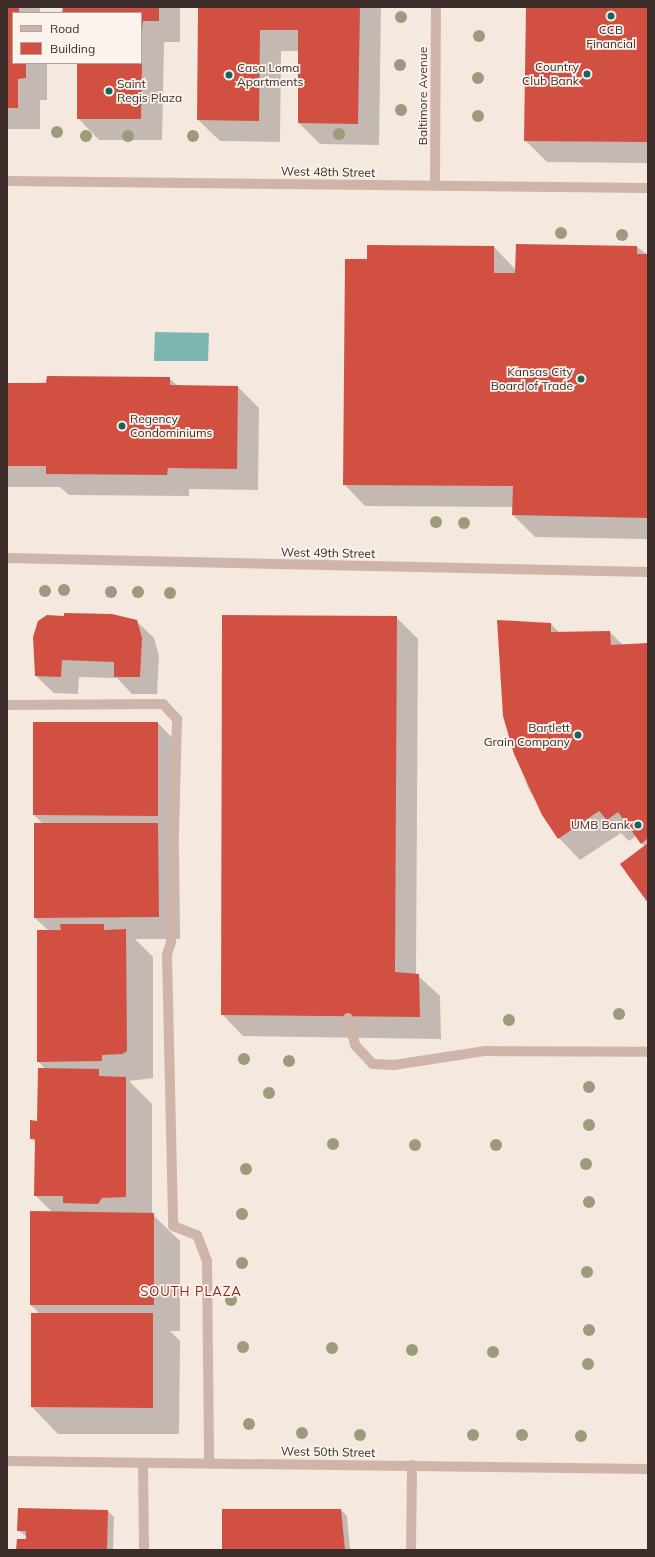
<!DOCTYPE html>
<html>
<head>
<meta charset="utf-8">
<style>
  body { margin:0 }
  #map { position:relative; width:655px; height:1557px; overflow:hidden; background:#f5e8df; font-family:Mulish,sans-serif }
  div>[style] { position:absolute }
  .water>* { inset:0; background:#7bb6b0 }
  .shadow>* { inset:0; background:#0003 }
  .building>* { inset:0; background:#d25041 }
  .service>* { height:10px; margin:-5px; padding:0 5px; transform-origin:5px; border-radius:5px; background:#cfb5a9 }
  .minor>* { height:10px; margin:-5px; padding:0 5px; transform-origin:5px; border-radius:5px; background:#cfb5a9 }
  .tertiary>* { height:10px; margin:-5px; padding:0 5px; transform-origin:5px; border-radius:5px; background:#cfb5a9 }
  .trees>* { width:12px; height:12px; margin:-6px; border-radius:50%; background:#9b9c7b }
  .dots>* { width:11px; height:11px; translate:-50% -50%; box-sizing:border-box; border:2px solid #fcf3ed; border-radius:50% }
  span { translate:-50% -50%; white-space:nowrap; text-align:center; line-height:1.15; -webkit-text-stroke:3.5px #fcf3ed; paint-order:stroke }
  .poi-label { font-size:12px; color:#3c2d2a }
  .right { translate:-100% -50%; text-align:right }
  .left { translate:0 -50%; text-align:left }
  .street-label { font-size:12px; color:#3c2d2a }
  .neighbourhood-label { font-size:13px; color:#942619; letter-spacing:1px }
  .frame { position:absolute; inset:0; border:8px solid #3c2d2a; pointer-events:none }
  .legend { position:absolute; left:12px; top:12px; width:130px; height:52px; box-sizing:border-box; background:#fcf3ed; border:1px solid #afa49f; margin:0; padding:5px 7px; list-style:none; font-size:12px; color:#3c2d2a }
  .legend li { display:flex; align-items:center; gap:8px; height:20px }
  .legend b { width:20px; border:1px solid #afa49f }
</style>
</head>
<body>
<div id="map">
  <div class="water">
    <div style="clip-path:polygon(155px 332px,209px 333px,208px 361px,154px 361px)"></div>
  </div>
  <div class="shadow">
    <div style="clip-path:polygon(7px 7px,40px 7px,40px 13px,13px 13px,13px 63px,47px 63px,47px 100px,40px 100px,40px 129px,7px 129px)"></div>
    <div style="clip-path:polygon(64px 7px,180px 7px,180px 42px,164px 42px,162px 140px,99px 140px,78px 118px,78px 63px,141px 63px,141px 13px,63px 13px)"></div>
    <div style="clip-path:polygon(199px 7px,381px 7px,379px 145px,320px 144px,299px 123px,299px 51px,281px 51px,280px 142px,220px 141px,198px 120px)"></div>
    <div style="clip-path:polygon(527px 7px,648px 7px,648px 163px,547px 162px,525px 140px)"></div>
    <div style="clip-path:polygon(494px 247px,516px 270px,637px 247px,648px 255px,648px 539px,535px 537px,513px 515px,514px 507px,365px 506px,344px 484px,368px 260px)"></div>
    <div style="clip-path:polygon(169px 378px,178px 386px,238px 387px,259px 408px,258px 490px,189px 489px,189px 496px,69px 495px,60px 487px,7px 487px,7px 384px)"></div>
    <div style="clip-path:polygon(396px 617px,418px 639px,416px 974px,440px 996px,441px 1039px,243px 1036px,222px 1014px)"></div>
    <div style="clip-path:polygon(136px 621px,154px 638px,159px 656px,157px 694px,132px 694px,117px 678px,79px 677px,78px 694px,54px 693px,36px 676px,34px 637px)"></div>
    <div style="clip-path:polygon(551px 624px,560px 633px,610px 632px,623px 645px,648px 644px,648px 901px,645px 847px,636px 836px,629px 841px,621px 833px,580px 860px,559px 838px,529px 790px,515px 754px)"></div>
    <div style="clip-path:polygon(158px 723px,179px 745px,171px 837px,179px 845px,180px 939px,135px 939px,153px 957px,153px 1078px,129px 1081px,152px 1104px,152px 1214px,180px 1241px,180px 1331px,170px 1331px,180px 1341px,179px 1434px,58px 1434px,32px 1407px,40px 1314px,31px 1305px,52px 1212px,35px 1195px,36px 1143px,31px 1138px,38px 1122px,46px 1070px,38px 1061px,49px 931px,35px 918px,43px 824px,34px 815px)"></div>
    <div style="clip-path:polygon(341px 1510px,347px 1516px,350px 1550px,223px 1550px)"></div>
    <div style="clip-path:polygon(108px 1511px,114px 1517px,113px 1550px,17px 1550px,27px 1537px,18px 1530px)"></div>
  </div>
  <div class="building">
    <div style="clip-path:polygon(7px 7px,19px 7px,19px 13px,13px 13px,13px 63px,26px 63px,26px 78px,18px 79px,18px 108px,7px 108px)"></div>
    <div style="clip-path:polygon(63px 7px,159px 7px,159px 21px,143px 21px,141px 38px,141px 13px,62px 13px)"></div>
    <div style="clip-path:polygon(198px 7px,360px 7px,358px 124px,298px 123px,298px 30px,260px 30px,259px 121px,197px 120px)"></div>
    <div style="clip-path:polygon(526px 7px,648px 7px,648px 142px,524px 141px)"></div>
    <div style="clip-path:polygon(77px 63px,142px 63px,141px 119px,77px 119px)"></div>
    <div style="clip-path:polygon(516px 244px,637px 246px,637px 254px,648px 254px,648px 518px,512px 515px,513px 486px,343px 485px,345px 259px,367px 259px,367px 245px,494px 246px,494px 273px,515px 273px)"></div>
    <div style="clip-path:polygon(47px 376px,170px 377px,170px 385px,238px 386px,237px 469px,168px 468px,167px 475px,46px 474px,46px 466px,7px 466px,7px 383px,46px 383px)"></div>
    <div style="clip-path:polygon(64px 613px,112px 614px,137px 620px,142px 638px,140px 677px,114px 677px,114px 662px,62px 660px,61px 677px,35px 676px,33px 637px,38px 621px,47px 615px,64px 616px)"></div>
    <div style="clip-path:polygon(222px 615px,397px 616px,395px 972px,419px 974px,420px 1017px,221px 1015px)"></div>
    <div style="clip-path:polygon(497px 620px,551px 623px,551px 632px,610px 631px,611px 645px,648px 643px,648px 838px,641px 844px,618px 812px,607px 820px,599px 811px,558px 839px,542px 815px,514px 754px,503px 716px)"></div>
    <div style="clip-path:polygon(33px 722px,158px 722px,158px 816px,33px 815px)"></div>
    <div style="clip-path:polygon(34px 823px,158px 823px,159px 917px,34px 918px)"></div>
    <div style="clip-path:polygon(648px 843px,648px 903px,620px 864px)"></div>
    <div style="clip-path:polygon(60px 924px,104px 924px,104px 930px,126px 929px,127px 1051px,122px 1054px,102px 1055px,102px 1061px,37px 1062px,37px 930px,61px 930px)"></div>
    <div style="clip-path:polygon(38px 1068px,99px 1069px,99px 1076px,126px 1077px,126px 1197px,102px 1198px,98px 1204px,63px 1203px,63px 1196px,34px 1196px,35px 1139px,30px 1139px,30px 1120px,37px 1121px)"></div>
    <div style="clip-path:polygon(30px 1211px,154px 1213px,154px 1305px,30px 1305px)"></div>
    <div style="clip-path:polygon(31px 1313px,153px 1313px,153px 1408px,31px 1407px)"></div>
    <div style="clip-path:polygon(18px 1508px,108px 1510px,107px 1550px,16px 1550px,17px 1539px,26px 1539px,26px 1531px,17px 1531px)"></div>
    <div style="clip-path:polygon(222px 1509px,341px 1509px,345px 1550px,222px 1550px)"></div>
  </div>
  <div class="service">
    <div style="left:7px;top:705px;width:156px;rotate:-0.4deg"></div>
    <div style="left:163px;top:704px;width:21px;rotate:47deg"></div>
    <div style="left:177px;top:719px;width:223px;rotate:91.5deg"></div>
    <div style="left:171px;top:942px;width:13px;rotate:108deg"></div>
    <div style="left:167px;top:954px;width:272px;rotate:88.7deg"></div>
    <div style="left:173px;top:1226px;width:26px;rotate:21deg"></div>
    <div style="left:197px;top:1235px;width:28px;rotate:69deg"></div>
    <div style="left:207px;top:1261px;width:202px;rotate:89.4deg"></div>
    <div style="left:348px;top:1018px;width:28px;rotate:75deg"></div>
    <div style="left:355px;top:1045px;width:26px;rotate:47deg"></div>
    <div style="left:373px;top:1064px;width:21px;rotate:3deg"></div>
    <div style="left:394px;top:1065px;width:91px;rotate:-8.8deg"></div>
    <div style="left:484px;top:1051px;width:164px;rotate:0.3deg"></div>
    <div style="left:143px;top:1463px;width:87px;rotate:89.3deg"></div>
  </div>
  <div class="minor">
    <div style="left:7px;top:181px;width:641px;rotate:0.63deg"></div>
    <div style="left:435px;top:186px;width:179px;rotate:-89.7deg"></div>
    <div style="left:7px;top:1461px;width:641px;rotate:0.72deg"></div>
    <div style="left:411px;top:1550px;width:85px;rotate:-89.3deg"></div>
  </div>
  <div class="tertiary">
    <div style="left:7px;top:558px;width:641px;rotate:1.25deg"></div>
  </div>
  <div class="trees">
    <div style="left:401px;top:17px"></div>
    <div style="left:479px;top:36px"></div>
    <div style="left:400px;top:65px"></div>
    <div style="left:478px;top:78px"></div>
    <div style="left:401px;top:110px"></div>
    <div style="left:478px;top:116px"></div>
    <div style="left:57px;top:132px"></div>
    <div style="left:339px;top:134px"></div>
    <div style="left:86px;top:136px"></div>
    <div style="left:128px;top:136px"></div>
    <div style="left:193px;top:136px"></div>
    <div style="left:561px;top:233px"></div>
    <div style="left:622px;top:235px"></div>
    <div style="left:436px;top:522px"></div>
    <div style="left:464px;top:523px"></div>
    <div style="left:64px;top:590px"></div>
    <div style="left:45px;top:591px"></div>
    <div style="left:111px;top:592px"></div>
    <div style="left:138px;top:592px"></div>
    <div style="left:170px;top:593px"></div>
    <div style="left:619px;top:1014px"></div>
    <div style="left:509px;top:1020px"></div>
    <div style="left:244px;top:1059px"></div>
    <div style="left:289px;top:1061px"></div>
    <div style="left:589px;top:1087px"></div>
    <div style="left:269px;top:1093px"></div>
    <div style="left:589px;top:1125px"></div>
    <div style="left:333px;top:1144px"></div>
    <div style="left:415px;top:1145px"></div>
    <div style="left:496px;top:1145px"></div>
    <div style="left:586px;top:1164px"></div>
    <div style="left:246px;top:1169px"></div>
    <div style="left:589px;top:1202px"></div>
    <div style="left:242px;top:1214px"></div>
    <div style="left:242px;top:1263px"></div>
    <div style="left:587px;top:1272px"></div>
    <div style="left:231px;top:1300px"></div>
    <div style="left:589px;top:1330px"></div>
    <div style="left:243px;top:1347px"></div>
    <div style="left:332px;top:1348px"></div>
    <div style="left:412px;top:1350px"></div>
    <div style="left:493px;top:1352px"></div>
    <div style="left:588px;top:1364px"></div>
    <div style="left:249px;top:1424px"></div>
    <div style="left:302px;top:1433px"></div>
    <div style="left:360px;top:1435px"></div>
    <div style="left:473px;top:1435px"></div>
    <div style="left:522px;top:1435px"></div>
    <div style="left:581px;top:1436px"></div>
  </div>
  <div class="dots">
    <div style="left:611px;top:16px;background:#1a635d"></div>
    <div style="left:587px;top:74px;background:#1a635d"></div>
    <div style="left:229px;top:75px;background:#1a635d"></div>
    <div style="left:109px;top:91px;background:#1a635d"></div>
    <div style="left:581px;top:379px;background:#1a635d"></div>
    <div style="left:122px;top:426px;background:#1a635d"></div>
    <div style="left:578px;top:735px;background:#1a635d"></div>
    <div style="left:638px;top:825px;background:#1a635d"></div>
  </div>
  <div class="poi-label">
    <span style="left:611px;top:37px">CCB<br>Financial</span>
    <span class="right" style="left:579px;top:74px">Country<br>Club Bank</span>
    <span class="left" style="left:237px;top:75px">Casa Loma<br>Apartments</span>
    <span class="left" style="left:117px;top:91px">Saint<br>Regis Plaza</span>
    <span class="right" style="left:573px;top:379px">Kansas City<br>Board of Trade</span>
    <span class="left" style="left:130px;top:426px">Regency<br>Condominiums</span>
    <span class="right" style="left:570px;top:735px">Bartlett<br>Grain Company</span>
    <span class="right" style="left:630px;top:825px">UMB Bank</span>
  </div>
  <div class="street-label">
    <span style="left:423px;top:96px;rotate:-90deg">Baltimore Avenue</span>
    <span style="left:328px;top:172px;rotate:1deg">West 48th Street</span>
    <span style="left:328px;top:553px;rotate:1deg">West 49th Street</span>
    <span style="left:328px;top:1452px;rotate:1deg">West 50th Street</span>
  </div>
  <div class="neighbourhood-label">
    <span style="left:191px;top:1291px">SOUTH PLAZA</span>
  </div>
  <div class="frame"></div>
  <ul class="legend">
  <li><b style="height:5px;background:#cfb5a9"></b>Road</li>
  <li><b style="height:11px;background:#d25041"></b>Building</li>
  </ul>
</div>
</body>
</html>
